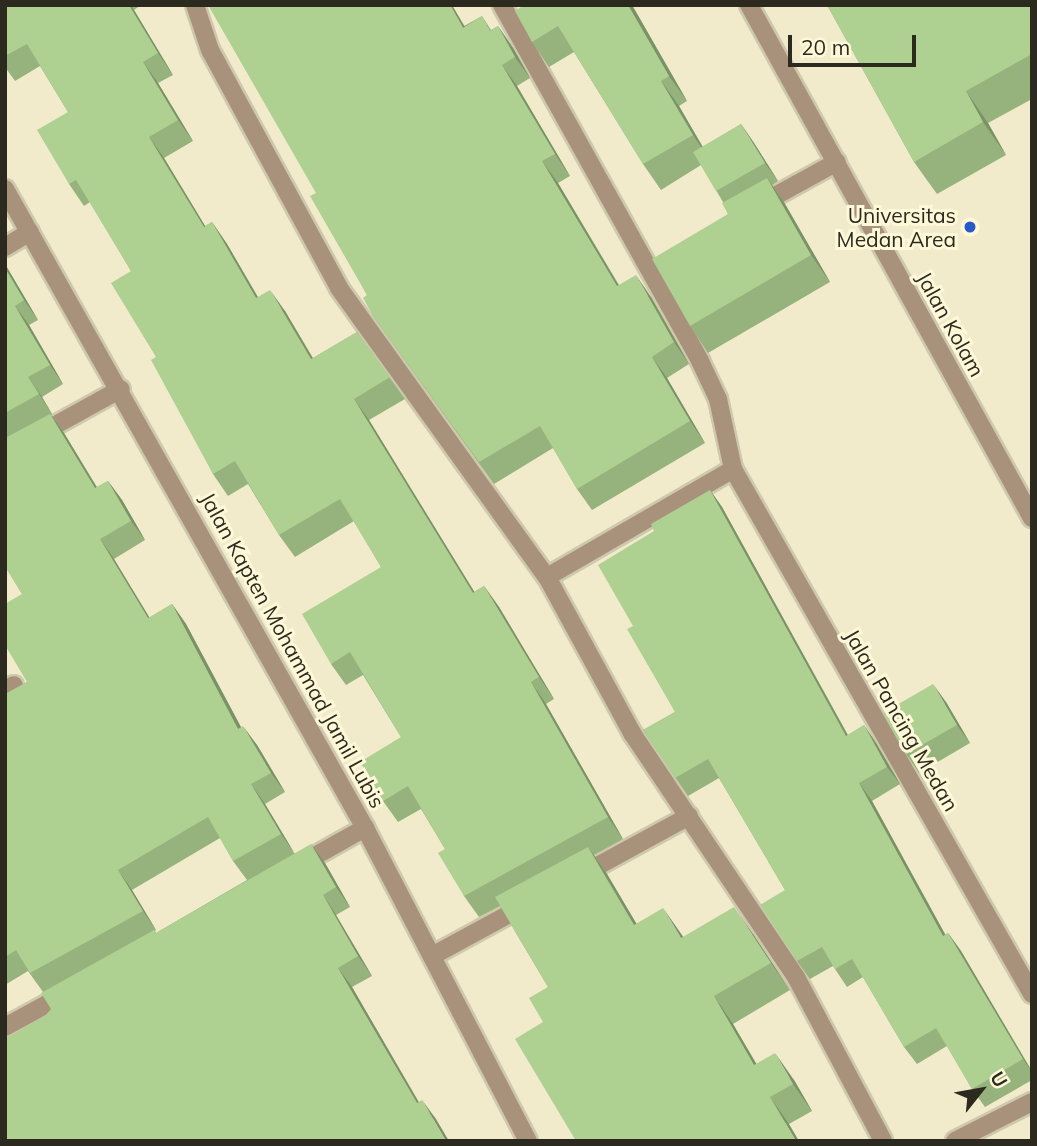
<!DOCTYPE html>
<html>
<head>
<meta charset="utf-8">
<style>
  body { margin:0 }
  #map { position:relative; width:1037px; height:1146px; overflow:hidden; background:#f1ebcc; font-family:Mulish,sans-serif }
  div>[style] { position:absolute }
  .roads { filter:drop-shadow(2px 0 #cec8ad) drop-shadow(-2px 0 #cec8ad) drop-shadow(0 2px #cec8ad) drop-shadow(0 -2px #cec8ad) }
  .street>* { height:18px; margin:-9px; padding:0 9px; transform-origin:9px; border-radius:9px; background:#a9927c }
  .wall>* { inset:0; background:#96b37d }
  .shaded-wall>* { inset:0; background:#7a9266 }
  .building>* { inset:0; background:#aed091 }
  .dots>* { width:19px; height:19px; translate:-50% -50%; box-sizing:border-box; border:4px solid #fef8d9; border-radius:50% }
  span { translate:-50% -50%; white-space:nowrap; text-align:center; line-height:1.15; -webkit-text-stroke:6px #fef8d9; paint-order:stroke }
  .poi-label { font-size:21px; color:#2c2a1e }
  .right { translate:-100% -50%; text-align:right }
  .street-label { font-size:21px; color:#2c2a1e }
  .frame { position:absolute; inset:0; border:7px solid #2c2a1e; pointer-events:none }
  .north { position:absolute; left:946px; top:1055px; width:70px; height:70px; -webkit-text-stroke:5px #fef8d9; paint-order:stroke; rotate:59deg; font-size:19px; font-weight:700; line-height:28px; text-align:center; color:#2c2a1e }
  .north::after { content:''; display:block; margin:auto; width:24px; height:32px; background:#2c2a1e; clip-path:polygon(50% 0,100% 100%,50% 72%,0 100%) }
  .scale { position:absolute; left:788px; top:35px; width:128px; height:32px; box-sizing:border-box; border:4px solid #2c2a1e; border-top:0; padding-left:9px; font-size:21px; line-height:24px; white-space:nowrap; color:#2c2a1e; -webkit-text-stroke:5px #fef8d9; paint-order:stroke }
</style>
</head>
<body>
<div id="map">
  <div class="roads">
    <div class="street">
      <div style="left:195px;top:5px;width:47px;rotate:71.6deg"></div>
      <div style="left:210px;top:50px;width:271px;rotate:61.5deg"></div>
      <div style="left:339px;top:288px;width:356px;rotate:54.3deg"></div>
      <div style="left:547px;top:577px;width:178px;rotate:61.4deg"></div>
      <div style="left:632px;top:733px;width:296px;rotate:56.1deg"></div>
      <div style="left:797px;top:979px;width:183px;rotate:62deg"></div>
      <div style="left:502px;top:5px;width:407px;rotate:60.9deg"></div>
      <div style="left:700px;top:361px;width:42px;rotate:64.7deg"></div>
      <div style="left:718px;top:399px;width:72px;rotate:77.9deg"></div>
      <div style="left:733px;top:469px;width:604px;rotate:60.34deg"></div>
      <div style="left:749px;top:5px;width:586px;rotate:61.12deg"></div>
      <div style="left:5px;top:189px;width:733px;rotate:60.6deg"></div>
      <div style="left:365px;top:828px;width:353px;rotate:62.5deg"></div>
      <div style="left:757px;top:206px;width:91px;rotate:-28.8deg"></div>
      <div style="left:5px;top:247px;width:29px;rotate:-31deg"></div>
      <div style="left:5px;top:453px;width:132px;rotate:-28.9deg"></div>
      <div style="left:547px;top:577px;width:215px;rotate:-30.1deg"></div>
      <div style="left:5px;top:690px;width:10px;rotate:-29deg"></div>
      <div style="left:299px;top:865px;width:76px;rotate:-29.3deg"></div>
      <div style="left:581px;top:875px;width:123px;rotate:-28.6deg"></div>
      <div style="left:432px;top:956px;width:107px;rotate:-28.5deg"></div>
      <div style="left:5px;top:1027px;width:71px;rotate:-28.7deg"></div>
      <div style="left:955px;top:1141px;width:86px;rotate:-26.9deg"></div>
    </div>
  </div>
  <div class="wall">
    <div style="clip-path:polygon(5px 5px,141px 5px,134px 10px,173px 75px,158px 83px,193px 141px,164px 158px,205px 226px,212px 222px,227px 244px,258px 297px,285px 311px,313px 358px,357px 332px,405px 399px,369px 420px,474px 592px,484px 586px,499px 607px,554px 699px,546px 704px,623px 839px,594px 855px,607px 874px,636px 923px,683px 937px,753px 934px,790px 990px,733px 1024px,756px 1064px,794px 1080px,812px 1111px,789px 1124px,543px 1022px,548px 987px,500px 906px,479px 917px,464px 896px,445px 849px,421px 809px,398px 822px,383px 801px,401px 737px,363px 675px,346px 685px,331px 664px,381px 567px,354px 521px,295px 557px,279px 535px,248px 484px,228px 496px,213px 474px,156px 357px,131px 271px,90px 202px,84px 206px,69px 184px,68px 112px,40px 66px,15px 81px,5px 67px)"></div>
    <div style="clip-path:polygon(524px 5px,632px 5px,687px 101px,679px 106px,703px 147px,741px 124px,754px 143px,778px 181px,772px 185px,785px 204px,830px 282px,708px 353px,690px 326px,728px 214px,723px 202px,701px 165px,661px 190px,643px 164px,574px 52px,549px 67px,532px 42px)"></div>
    <div style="clip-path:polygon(827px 5px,1032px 5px,1032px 99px,988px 123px,1006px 155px,937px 194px,914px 162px)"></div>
    <div style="clip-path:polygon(482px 16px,491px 30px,498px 26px,513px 48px,530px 78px,517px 86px,570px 176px,558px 183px,619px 285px,651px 297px,689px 364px,667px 378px,705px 443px,592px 510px,577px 489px,553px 448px,494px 484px,373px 316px,367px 295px,316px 193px,464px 26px)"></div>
    <div style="clip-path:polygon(evenodd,5px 264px,38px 320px,29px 325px,63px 384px,42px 397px,52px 414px,51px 415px,64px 433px,97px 487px,108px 481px,122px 500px,145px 540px,114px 559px,149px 618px,172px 604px,186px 624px,241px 727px,257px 745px,285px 792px,265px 804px,294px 853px,325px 863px,350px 907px,336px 915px,372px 976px,352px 987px,418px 1102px,436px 1119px,46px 1015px,51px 1009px,43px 992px,28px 971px,5px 985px,5px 694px,27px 682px,22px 594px,5px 566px,5px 264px,220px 838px,233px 861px,247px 880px,156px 933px,155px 931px,156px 930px,132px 890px,220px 838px)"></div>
    <div style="clip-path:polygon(710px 490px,722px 507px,848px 735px,864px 725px,876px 743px,900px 784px,872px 801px,945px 935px,948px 933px,961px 951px,1032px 1071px,1032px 1080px,985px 1107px,972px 1089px,947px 1046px,917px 1064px,904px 1047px,863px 977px,847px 987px,833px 966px,810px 979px,797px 961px,785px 890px,719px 778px,688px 796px,643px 730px,675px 712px,633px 626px,654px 531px)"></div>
    <div style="clip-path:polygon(946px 702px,970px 743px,919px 773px,906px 754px)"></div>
  </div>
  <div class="shaded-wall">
    <div style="clip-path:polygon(129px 5px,130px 5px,134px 10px,173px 75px,158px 53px)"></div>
    <div style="clip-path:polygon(450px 5px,452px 5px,478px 49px,463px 28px)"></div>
    <div style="clip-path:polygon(628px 5px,632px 5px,687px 101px,669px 76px)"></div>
    <div style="clip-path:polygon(498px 26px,513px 48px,530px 78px,515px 57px)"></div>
    <div style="clip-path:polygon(143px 62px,158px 83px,193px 141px,178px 120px)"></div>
    <div style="clip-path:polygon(502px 65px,517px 86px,570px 176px,555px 154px)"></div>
    <div style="clip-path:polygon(661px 81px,679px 106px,710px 160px,693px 135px)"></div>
    <div style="clip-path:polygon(966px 91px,988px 123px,1006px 155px,983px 122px)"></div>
    <div style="clip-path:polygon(741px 124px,754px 143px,778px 181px,765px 163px)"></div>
    <div style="clip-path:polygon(149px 137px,164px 158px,219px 249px,204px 227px)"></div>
    <div style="clip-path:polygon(542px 161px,558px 183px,632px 308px,617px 286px)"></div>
    <div style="clip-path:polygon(767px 178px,785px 204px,830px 282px,811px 255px)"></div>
    <div style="clip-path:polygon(212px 222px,227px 244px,271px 320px,256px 298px)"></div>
    <div style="clip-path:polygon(5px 264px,38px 320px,24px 300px,5px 268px)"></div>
    <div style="clip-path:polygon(636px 275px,651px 297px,689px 364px,674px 342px)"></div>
    <div style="clip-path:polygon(270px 290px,285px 311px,326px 381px,311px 359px)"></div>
    <div style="clip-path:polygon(15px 306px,29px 325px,63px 384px,50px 365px)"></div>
    <div style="clip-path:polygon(652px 357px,667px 378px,705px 443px,690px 421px)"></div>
    <div style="clip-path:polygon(28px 377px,42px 397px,52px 414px,39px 394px)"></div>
    <div style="clip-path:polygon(354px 399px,369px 420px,488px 614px,473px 593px)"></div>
    <div style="clip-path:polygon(50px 414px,64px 433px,109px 508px,95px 488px)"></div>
    <div style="clip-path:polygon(108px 481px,122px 500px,145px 540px,131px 521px)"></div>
    <div style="clip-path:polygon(710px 490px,722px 507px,858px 754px,846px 736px)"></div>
    <div style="clip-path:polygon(100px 539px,114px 559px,162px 638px,148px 618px)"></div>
    <div style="clip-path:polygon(484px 586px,499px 607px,554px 699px,539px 677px)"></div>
    <div style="clip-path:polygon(172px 604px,186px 624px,252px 748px,238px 729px)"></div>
    <div style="clip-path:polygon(531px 682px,546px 704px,623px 839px,608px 817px)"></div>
    <div style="clip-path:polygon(933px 684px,946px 702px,970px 743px,957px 725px)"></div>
    <div style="clip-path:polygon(864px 725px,876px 743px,900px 784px,887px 767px)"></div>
    <div style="clip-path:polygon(243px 726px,257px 745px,285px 792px,271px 773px)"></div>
    <div style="clip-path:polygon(859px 783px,872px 801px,956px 954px,943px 936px)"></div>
    <div style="clip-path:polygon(251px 784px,265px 804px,295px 854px,281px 834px)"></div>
    <div style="clip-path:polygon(311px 844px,325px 863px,350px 907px,336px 887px)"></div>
    <div style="clip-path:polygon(588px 847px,607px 874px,653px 952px,634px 925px)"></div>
    <div style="clip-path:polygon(118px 870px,132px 890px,156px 930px,143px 911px)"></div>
    <div style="clip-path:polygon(323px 895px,336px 915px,372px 976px,358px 956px)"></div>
    <div style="clip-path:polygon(734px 907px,753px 934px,790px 990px,771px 963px)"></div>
    <div style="clip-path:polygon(663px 908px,682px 935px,700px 965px,681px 938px)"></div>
    <div style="clip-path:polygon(948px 933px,961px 951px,1032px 1072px,1023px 1059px)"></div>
    <div style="clip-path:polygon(338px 968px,352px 987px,431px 1123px,417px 1103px)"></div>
    <div style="clip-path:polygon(714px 996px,733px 1024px,773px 1092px,754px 1065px)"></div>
    <div style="clip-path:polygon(775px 1053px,794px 1080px,812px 1111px,793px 1084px)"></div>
    <div style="clip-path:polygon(770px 1097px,789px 1124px,799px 1141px,796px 1141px)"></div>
    <div style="clip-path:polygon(422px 1100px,436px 1119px,449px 1141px,446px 1141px)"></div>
  </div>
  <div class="building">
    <div style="clip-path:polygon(5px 5px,129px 5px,158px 53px,143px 62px,178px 120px,149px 137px,204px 227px,212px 222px,256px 298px,270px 290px,311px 359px,357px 332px,390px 377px,354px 399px,473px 593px,484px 586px,539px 677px,531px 682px,608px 817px,464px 896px,438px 853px,445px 849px,408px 786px,383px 801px,360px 762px,401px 737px,350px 652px,331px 664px,302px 614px,381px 567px,340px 499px,279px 535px,235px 461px,213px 474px,151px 360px,156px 357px,111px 283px,131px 271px,76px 180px,69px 184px,37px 130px,68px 112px,27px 44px,5px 56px)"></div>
    <div style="clip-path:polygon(208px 5px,450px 5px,463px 28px,482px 16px,490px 31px,498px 26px,515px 57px,502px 65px,555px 154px,542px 161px,617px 286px,636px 275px,674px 342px,652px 357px,690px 421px,577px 489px,540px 426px,479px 462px,373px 316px,363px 298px,367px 295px,310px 196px,316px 193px)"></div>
    <div style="clip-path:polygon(524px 5px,628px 5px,669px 76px,661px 81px,693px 135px,643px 164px,558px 26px,532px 42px,515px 11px)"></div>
    <div style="clip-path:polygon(827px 5px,1032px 5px,1032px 54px,966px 91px,983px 122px,914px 162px)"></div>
    <div style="clip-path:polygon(741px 124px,765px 163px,716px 191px,693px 152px)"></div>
    <div style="clip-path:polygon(767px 178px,811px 255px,690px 326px,652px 259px,728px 214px,722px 203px)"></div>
    <div style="clip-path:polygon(5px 268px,24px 300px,15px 306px,50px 365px,28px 377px,39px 394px,5px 413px)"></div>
    <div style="clip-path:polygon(50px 414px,95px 488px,108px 481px,131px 521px,100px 539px,148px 618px,172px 604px,238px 729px,243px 726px,271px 773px,251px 784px,281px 834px,233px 861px,208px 817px,118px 870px,143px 911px,30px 973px,16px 950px,5px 957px,5px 694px,27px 682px,5px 645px,5px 604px,22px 594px,5px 566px,5px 438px)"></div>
    <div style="clip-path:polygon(710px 490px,846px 736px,864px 725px,887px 767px,859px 783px,943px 936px,948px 933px,1023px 1059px,972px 1089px,936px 1028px,904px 1047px,852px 959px,835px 969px,822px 947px,797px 961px,760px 905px,785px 890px,708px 759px,675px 778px,643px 730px,675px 712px,627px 629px,633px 626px,598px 565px,654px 531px,651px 524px)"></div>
    <div style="clip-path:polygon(933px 684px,957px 725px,906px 754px,883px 713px)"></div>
    <div style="clip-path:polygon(311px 844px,336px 887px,323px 895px,358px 956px,338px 968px,417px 1103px,422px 1100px,446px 1141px,5px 1141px,5px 1039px,46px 1015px,51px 1009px,41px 993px,154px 930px,156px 933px)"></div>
    <div style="clip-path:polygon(588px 847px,634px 925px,663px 908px,681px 938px,734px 907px,771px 963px,714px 996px,754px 1065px,775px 1053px,793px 1084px,770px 1097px,796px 1141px,576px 1141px,515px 1039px,543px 1022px,529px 998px,548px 987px,495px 897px)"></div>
  </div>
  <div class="dots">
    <div style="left:970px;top:227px;background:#265ac8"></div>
  </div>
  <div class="poi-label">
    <span class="right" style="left:956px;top:227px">Universitas<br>Medan Area</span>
  </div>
  <div class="street-label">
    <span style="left:951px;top:324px;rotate:61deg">Jalan Kolam</span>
    <span style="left:293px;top:650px;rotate:61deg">Jalan Kapten Mohammad Jamil Lubis</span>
    <span style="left:902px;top:720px;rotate:60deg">Jalan Pancing Medan</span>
  </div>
  <div class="frame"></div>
  <div class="north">U</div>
  <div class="scale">20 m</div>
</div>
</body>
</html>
